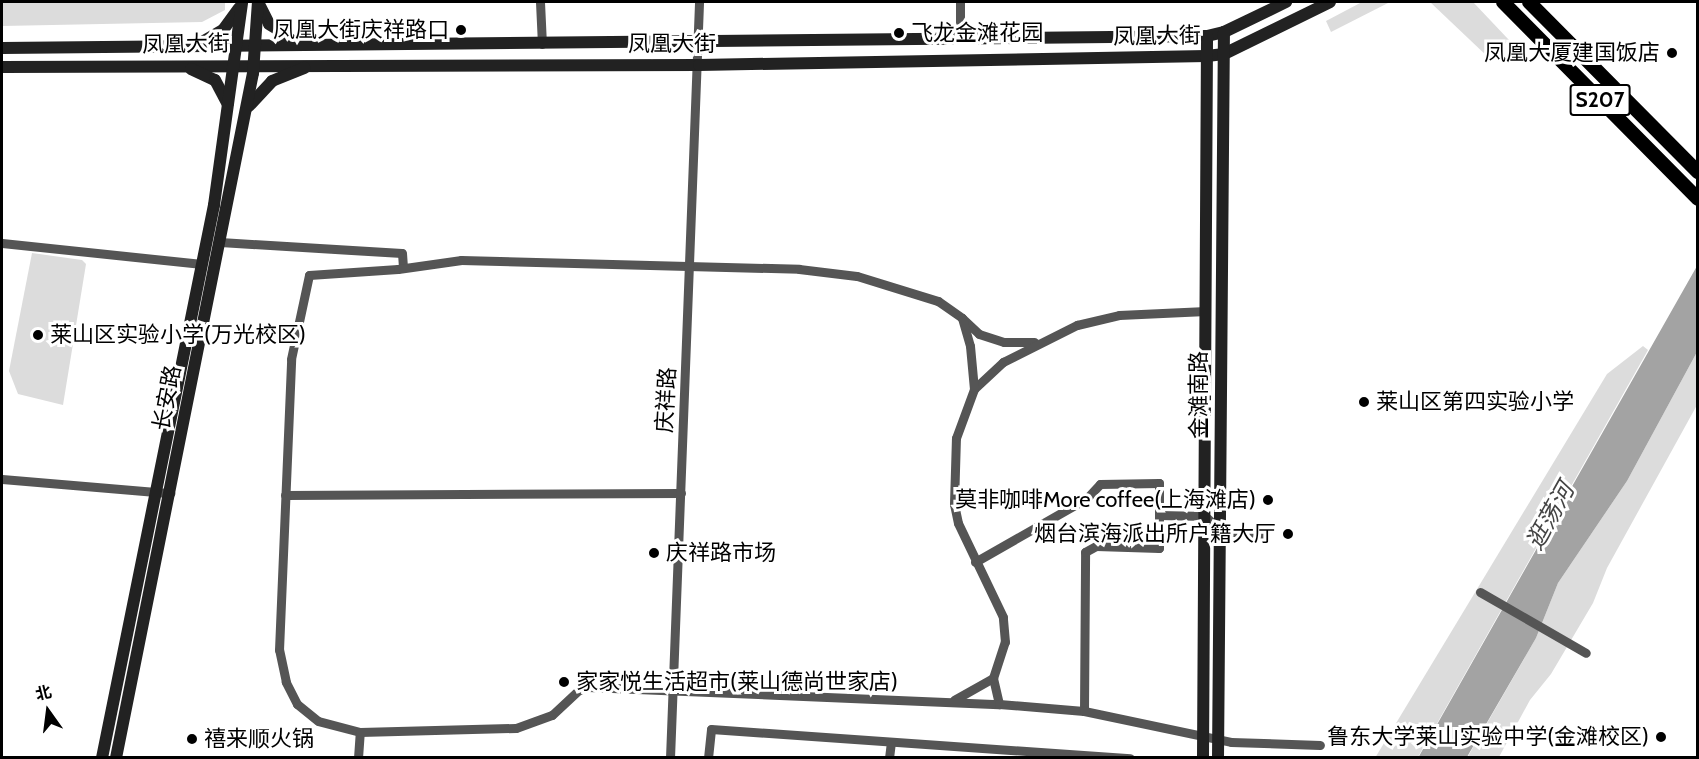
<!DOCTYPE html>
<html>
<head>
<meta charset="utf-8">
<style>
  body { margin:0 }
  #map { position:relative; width:1699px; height:759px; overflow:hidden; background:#fff; font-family:Cabin,"Noto Sans SC",sans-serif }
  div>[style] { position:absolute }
  .green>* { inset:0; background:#dcdcdc }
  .water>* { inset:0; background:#a3a3a3 }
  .street>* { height:9px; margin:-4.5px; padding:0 4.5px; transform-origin:4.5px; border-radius:4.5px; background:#555 }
  .secondary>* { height:12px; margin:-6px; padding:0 6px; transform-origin:6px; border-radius:6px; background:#222 }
  .primary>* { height:14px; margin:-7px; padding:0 7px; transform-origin:7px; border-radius:7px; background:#000 }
  .dots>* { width:16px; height:16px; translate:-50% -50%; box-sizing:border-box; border:3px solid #fff; border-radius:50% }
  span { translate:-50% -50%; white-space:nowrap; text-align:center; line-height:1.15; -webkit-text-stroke:6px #fff; paint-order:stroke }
  .shield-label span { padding:2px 4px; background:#fff; border:2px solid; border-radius:4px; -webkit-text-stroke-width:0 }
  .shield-label { font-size:21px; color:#000; font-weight:700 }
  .poi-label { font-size:22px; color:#000 }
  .right { translate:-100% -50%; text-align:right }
  .left { translate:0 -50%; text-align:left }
  .street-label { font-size:22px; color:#000 }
  .water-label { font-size:24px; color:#444; font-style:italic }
  .frame { position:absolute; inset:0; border:3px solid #000; pointer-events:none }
  .north { position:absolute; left:18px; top:681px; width:60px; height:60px; -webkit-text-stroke:4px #fff; paint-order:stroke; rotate:346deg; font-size:16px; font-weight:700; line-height:24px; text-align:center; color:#000 }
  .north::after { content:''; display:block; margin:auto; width:21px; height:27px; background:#000; clip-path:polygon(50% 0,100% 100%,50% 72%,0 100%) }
</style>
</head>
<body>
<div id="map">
  <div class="green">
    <div style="clip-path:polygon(2px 2px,225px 2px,225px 10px,202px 22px,2px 26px)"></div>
    <div style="clip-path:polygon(1362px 2px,1390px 2px,1331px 32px,1326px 21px)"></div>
    <div style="clip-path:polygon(1430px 2px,1473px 2px,1509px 40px,1489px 58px)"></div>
    <div style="clip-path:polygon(32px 253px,82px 260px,86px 264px,63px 405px,18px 394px,9px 371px)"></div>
    <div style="clip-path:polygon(1643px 346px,1648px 350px,1418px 757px,1375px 758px,1607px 374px)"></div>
    <div style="clip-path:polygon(1697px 352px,1697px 405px,1607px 568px,1593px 603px,1551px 674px,1530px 700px,1499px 757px,1467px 758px,1536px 638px,1558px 583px,1627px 481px)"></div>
  </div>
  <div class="water">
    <div style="clip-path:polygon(1697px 266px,1697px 352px,1627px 481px,1558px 583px,1536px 638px,1467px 757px,1418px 758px)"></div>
  </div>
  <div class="street">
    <div style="left:540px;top:2px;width:42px;rotate:87.3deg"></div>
    <div style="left:960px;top:40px;width:38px;rotate:-90deg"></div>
    <div style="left:220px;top:242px;width:182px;rotate:3.5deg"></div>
    <div style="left:402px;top:253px;width:15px;rotate:86deg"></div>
    <div style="left:2px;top:243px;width:201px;rotate:6deg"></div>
    <div style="left:962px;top:318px;width:23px;rotate:43deg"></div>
    <div style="left:979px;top:334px;width:26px;rotate:18deg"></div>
    <div style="left:1004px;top:342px;width:30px"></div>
    <div style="left:2px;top:479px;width:169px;rotate:4.8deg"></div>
    <div style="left:285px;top:495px;width:396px;rotate:-0.3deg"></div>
    <div style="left:975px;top:562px;width:129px;rotate:-29.7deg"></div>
    <div style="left:1087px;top:498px;width:19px;rotate:-47deg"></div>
    <div style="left:1100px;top:484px;width:59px;rotate:-1deg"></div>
    <div style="left:1159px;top:483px;width:32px;rotate:90deg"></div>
    <div style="left:1480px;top:592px;width:122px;rotate:29.9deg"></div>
    <div style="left:993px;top:678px;width:27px;rotate:77deg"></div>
    <div style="left:954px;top:700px;width:45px;rotate:-29.4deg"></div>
    <div style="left:993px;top:678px;width:38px;rotate:-72deg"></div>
    <div style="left:1005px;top:642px;width:25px;rotate:-95deg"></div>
    <div style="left:1003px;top:617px;width:104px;rotate:-115.6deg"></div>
    <div style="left:958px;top:523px;width:19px;rotate:-102deg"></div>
    <div style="left:954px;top:504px;width:66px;rotate:-88.3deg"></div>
    <div style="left:956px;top:438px;width:52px;rotate:-69.8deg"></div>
    <div style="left:974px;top:389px;width:40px;rotate:-43deg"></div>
    <div style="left:1003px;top:362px;width:83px;rotate:-26.6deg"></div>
    <div style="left:1077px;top:325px;width:43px;rotate:-13.4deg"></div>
    <div style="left:1119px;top:315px;width:87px;rotate:-2.6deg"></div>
    <div style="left:1084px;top:711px;width:159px;rotate:-89.6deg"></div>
    <div style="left:1085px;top:552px;width:13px;rotate:-29deg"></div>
    <div style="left:1096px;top:546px;width:63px;rotate:1.8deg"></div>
    <div style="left:1159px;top:548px;width:33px;rotate:-90deg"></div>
    <div style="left:1159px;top:515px;width:46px;rotate:1.2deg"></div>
    <div style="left:1205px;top:516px;width:21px;rotate:43deg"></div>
    <div style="left:1220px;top:530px;width:41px;rotate:8.3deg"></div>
    <div style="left:360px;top:732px;width:43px;rotate:-165.3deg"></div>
    <div style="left:318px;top:721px;width:27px;rotate:-141deg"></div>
    <div style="left:297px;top:704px;width:25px;rotate:-117deg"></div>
    <div style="left:286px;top:682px;width:33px;rotate:-102deg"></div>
    <div style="left:279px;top:650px;width:291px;rotate:-87.6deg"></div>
    <div style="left:291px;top:359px;width:86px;rotate:-77.9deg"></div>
    <div style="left:309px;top:275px;width:89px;rotate:-3.9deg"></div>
    <div style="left:398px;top:269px;width:64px;rotate:-8.1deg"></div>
    <div style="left:461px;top:260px;width:338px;rotate:1.5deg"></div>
    <div style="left:799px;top:269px;width:58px;rotate:6.9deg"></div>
    <div style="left:857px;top:276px;width:85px;rotate:17.2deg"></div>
    <div style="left:938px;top:301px;width:29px;rotate:35deg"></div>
    <div style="left:962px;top:318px;width:29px;rotate:74deg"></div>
    <div style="left:970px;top:346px;width:43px;rotate:84.7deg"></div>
    <div style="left:358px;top:758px;width:26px;rotate:-86deg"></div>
    <div style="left:360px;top:732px;width:156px;rotate:-1.5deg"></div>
    <div style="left:516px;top:728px;width:38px;rotate:-20deg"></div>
    <div style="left:552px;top:715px;width:37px;rotate:-43deg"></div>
    <div style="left:579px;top:690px;width:9px;rotate:-18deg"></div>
    <div style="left:588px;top:687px;width:411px;rotate:2.4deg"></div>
    <div style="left:999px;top:704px;width:85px;rotate:4.7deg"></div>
    <div style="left:1084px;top:711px;width:150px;rotate:11.9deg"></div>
    <div style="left:1231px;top:742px;width:89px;rotate:1.9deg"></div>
    <div style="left:670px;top:758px;width:757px;rotate:-87.8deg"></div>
    <div style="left:708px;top:758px;width:29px;rotate:-84deg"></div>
    <div style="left:711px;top:729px;width:420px;rotate:4deg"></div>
    <div style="left:889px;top:758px;width:16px;rotate:-83deg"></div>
  </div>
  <div class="secondary">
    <div style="left:259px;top:4px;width:22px;rotate:63deg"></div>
    <div style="left:269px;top:24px;width:35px;rotate:31deg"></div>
    <div style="left:197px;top:45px;width:30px;rotate:-30deg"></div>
    <div style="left:223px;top:30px;width:27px;rotate:-54deg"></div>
    <div style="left:2px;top:48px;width:1205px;rotate:-0.57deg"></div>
    <div style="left:1207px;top:36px;width:17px;rotate:-13deg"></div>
    <div style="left:1224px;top:32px;width:69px;rotate:-25.8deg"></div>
    <div style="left:2px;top:67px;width:697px;rotate:-0.16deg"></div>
    <div style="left:699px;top:65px;width:508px;rotate:-1.01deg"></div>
    <div style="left:1207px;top:56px;width:17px;rotate:-7deg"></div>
    <div style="left:1224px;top:54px;width:118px;rotate:-26.1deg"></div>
    <div style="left:191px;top:69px;width:26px;rotate:25deg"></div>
    <div style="left:215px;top:80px;width:27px;rotate:62deg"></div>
    <div style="left:249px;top:106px;width:34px;rotate:-47deg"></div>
    <div style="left:272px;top:81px;width:35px;rotate:-22deg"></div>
    <div style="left:102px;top:758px;width:564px;rotate:-78.55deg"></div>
    <div style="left:214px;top:205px;width:205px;rotate:-82.1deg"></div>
    <div style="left:116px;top:758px;width:699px;rotate:-78.69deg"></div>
    <div style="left:253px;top:73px;width:71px;rotate:-86deg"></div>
    <div style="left:1203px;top:758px;width:722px;rotate:-89.68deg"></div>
    <div style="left:1218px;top:758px;width:726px;rotate:-89.53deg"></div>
  </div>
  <div class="primary">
    <div style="left:1503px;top:2px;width:277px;rotate:45.3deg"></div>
    <div style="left:1529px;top:2px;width:240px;rotate:45.2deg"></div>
  </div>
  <div class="dots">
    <div style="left:461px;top:30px;background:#000"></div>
    <div style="left:899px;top:33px;background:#000"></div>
    <div style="left:1672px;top:53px;background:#000"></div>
    <div style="left:38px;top:335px;background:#000"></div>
    <div style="left:1364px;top:402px;background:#000"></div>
    <div style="left:1268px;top:500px;background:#000"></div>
    <div style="left:1288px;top:534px;background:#000"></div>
    <div style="left:654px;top:553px;background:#000"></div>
    <div style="left:564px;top:682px;background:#000"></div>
    <div style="left:1661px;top:737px;background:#000"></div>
    <div style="left:192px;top:739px;background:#000"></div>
  </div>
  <div class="shield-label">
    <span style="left:1600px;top:100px">S207</span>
  </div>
  <div class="poi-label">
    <span class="right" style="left:449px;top:30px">凤凰大街庆祥路口</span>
    <span class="left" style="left:911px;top:33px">飞龙金滩花园</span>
    <span class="right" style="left:1660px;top:53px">凤凰大厦建国饭店</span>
    <span class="left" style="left:50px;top:335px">莱山区实验小学(万光校区)</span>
    <span class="left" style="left:1376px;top:402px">莱山区第四实验小学</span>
    <span class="right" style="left:1256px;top:500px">莫非咖啡More coffee(上海滩店)</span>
    <span class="right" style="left:1276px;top:534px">烟台滨海派出所户籍大厅</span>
    <span class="left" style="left:666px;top:553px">庆祥路市场</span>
    <span class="left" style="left:576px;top:682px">家家悦生活超市(莱山德尚世家店)</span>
    <span class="right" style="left:1649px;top:737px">鲁东大学莱山实验中学(金滩校区)</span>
    <span class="left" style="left:204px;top:739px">禧来顺火锅</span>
  </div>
  <div class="street-label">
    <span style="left:1157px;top:36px;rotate:-1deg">凤凰大街</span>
    <span style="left:186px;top:44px;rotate:-1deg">凤凰大街</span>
    <span style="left:672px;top:44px">凤凰大街</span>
    <span style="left:1199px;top:395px;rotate:-90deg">金滩南路</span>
    <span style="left:167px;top:398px;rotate:-79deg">长安路</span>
    <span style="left:666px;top:400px;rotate:-87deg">庆祥路</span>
  </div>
  <div class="water-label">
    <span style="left:1550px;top:516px;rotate:-61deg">逛荡河</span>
  </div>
  <div class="frame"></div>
  <div class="north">北</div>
</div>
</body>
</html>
